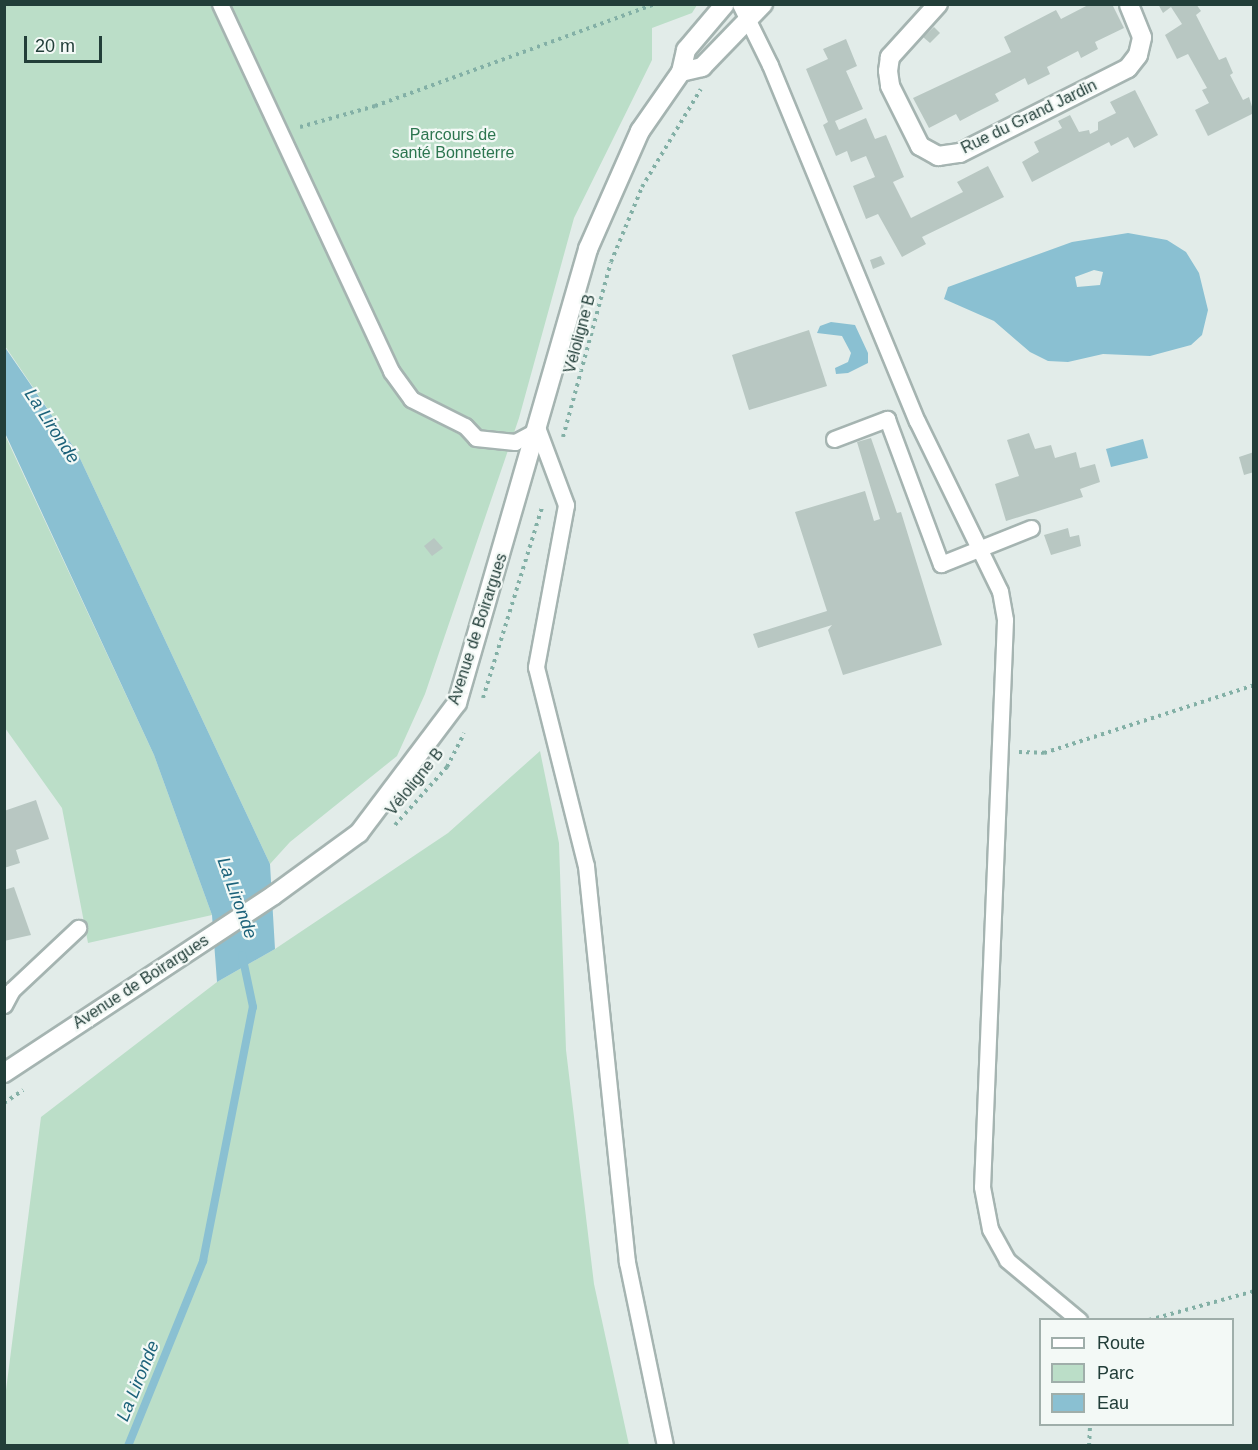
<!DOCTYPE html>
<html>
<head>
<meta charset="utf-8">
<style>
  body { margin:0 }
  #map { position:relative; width:1258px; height:1450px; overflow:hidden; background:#e2ece9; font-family:Arial,sans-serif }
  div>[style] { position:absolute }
  .green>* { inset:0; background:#bbdec8 }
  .water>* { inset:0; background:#8ac0d2 }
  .stream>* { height:8px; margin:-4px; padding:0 4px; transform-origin:4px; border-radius:4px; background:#8ac0d2 }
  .building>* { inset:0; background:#b8c7c2 }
  .path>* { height:4px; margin-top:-2px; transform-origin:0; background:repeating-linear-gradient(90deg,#83b0a6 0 3px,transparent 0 7.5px) }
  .roads { filter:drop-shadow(2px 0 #a5b4b1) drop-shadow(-2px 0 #a5b4b1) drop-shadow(0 2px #a5b4b1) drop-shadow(0 -2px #a5b4b1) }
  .service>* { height:15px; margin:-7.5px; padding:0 7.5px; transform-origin:7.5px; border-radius:7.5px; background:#fff }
  .minor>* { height:18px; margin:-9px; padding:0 9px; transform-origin:9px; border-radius:9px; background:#fff }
  .secondary>* { height:18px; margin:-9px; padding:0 9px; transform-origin:9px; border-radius:9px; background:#fff }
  span { translate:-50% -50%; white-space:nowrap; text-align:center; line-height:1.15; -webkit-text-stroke:4.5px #f3f9f6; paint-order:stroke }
  .street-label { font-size:16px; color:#223e39 }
  .park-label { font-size:16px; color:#2c754f }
  .water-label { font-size:18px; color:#1c627a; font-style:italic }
  .frame { position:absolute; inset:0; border:6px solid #223e39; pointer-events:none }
  .legend { position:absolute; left:1039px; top:1318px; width:195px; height:108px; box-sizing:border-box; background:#f3f9f6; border:2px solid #9faeaa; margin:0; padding:8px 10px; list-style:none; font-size:18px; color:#223e39 }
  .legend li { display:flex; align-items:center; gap:12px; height:30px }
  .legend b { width:30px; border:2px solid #9faeaa }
  .scale { position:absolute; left:24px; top:36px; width:78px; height:27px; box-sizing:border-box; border:3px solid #223e39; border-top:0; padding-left:8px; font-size:18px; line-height:21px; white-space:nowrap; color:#223e39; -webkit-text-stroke:4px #f3f9f6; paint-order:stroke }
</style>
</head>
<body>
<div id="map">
  <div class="green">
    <div style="clip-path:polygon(4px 5px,697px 5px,692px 13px,652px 28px,652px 60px,574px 218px,519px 418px,425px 694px,397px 756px,290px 842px,270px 864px,77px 452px,5px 346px)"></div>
    <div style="clip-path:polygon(4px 433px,154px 755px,212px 915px,88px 943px,62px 808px,5px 728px)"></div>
    <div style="clip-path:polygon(540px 751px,559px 843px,566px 1050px,594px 1284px,629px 1445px,5px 1446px,5px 1398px,41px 1117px,217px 982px,275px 949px,448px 833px)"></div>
  </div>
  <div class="water">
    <div style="clip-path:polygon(evenodd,1128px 233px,1167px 240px,1186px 252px,1199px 273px,1208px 310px,1202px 335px,1191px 345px,1150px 356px,1103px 354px,1068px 362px,1048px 361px,1030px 352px,994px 321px,944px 299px,948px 287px,1072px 242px,1128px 233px,1094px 270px,1103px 272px,1100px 285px,1077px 287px,1075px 277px,1094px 270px)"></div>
    <div style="clip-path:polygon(831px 322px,855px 325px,868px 353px,868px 363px,848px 373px,836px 374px,835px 368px,848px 362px,851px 353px,842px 336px,817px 333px,820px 326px)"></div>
    <div style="clip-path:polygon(4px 346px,77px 452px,270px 864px,275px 949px,217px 982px,212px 915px,154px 755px,5px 433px)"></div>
    <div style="clip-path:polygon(1143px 439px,1148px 458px,1111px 467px,1106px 449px)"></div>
  </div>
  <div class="stream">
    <div style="left:128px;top:1446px;width:200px;rotate:-67.9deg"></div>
    <div style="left:203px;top:1261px;width:259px;rotate:-78.9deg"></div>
    <div style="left:253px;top:1007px;width:53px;rotate:-101.9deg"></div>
  </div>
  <div class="building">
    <div style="clip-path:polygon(1090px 4px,1112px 4px,1124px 28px,1095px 42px,1098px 49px,1081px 58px,1078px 51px,1047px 67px,1050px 74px,1028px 85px,1025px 78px,995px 94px,999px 101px,977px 112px,960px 121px,956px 114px,929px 128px,913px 98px,1011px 52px,1004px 37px,1056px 10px,1061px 19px)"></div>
    <div style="clip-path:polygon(1158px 4px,1196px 4px,1201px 11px,1196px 15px,1219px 60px,1226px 57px,1233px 73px,1230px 75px,1243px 100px,1249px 97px,1254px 113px,1208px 136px,1195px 110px,1209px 103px,1202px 90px,1207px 88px,1188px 54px,1177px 59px,1165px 35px,1182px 24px,1171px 7px,1163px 13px)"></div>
    <div style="clip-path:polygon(934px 27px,940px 33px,930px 43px,923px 37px)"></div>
    <div style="clip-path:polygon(846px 39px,857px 66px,846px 71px,863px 109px,835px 121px,839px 130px,866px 118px,875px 139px,886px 135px,904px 177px,893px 182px,911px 218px,963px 192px,957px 182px,988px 166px,1004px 197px,922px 237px,926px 244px,902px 257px,878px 214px,866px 219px,853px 186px,875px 177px,866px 156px,851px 162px,847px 151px,836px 156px,823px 125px,828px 122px,806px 69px,828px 59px,823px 49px)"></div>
    <div style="clip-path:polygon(1135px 90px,1158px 135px,1134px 148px,1128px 137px,1111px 146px,1109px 142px,1032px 182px,1022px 162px,1039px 152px,1034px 142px,1062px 128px,1058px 121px,1070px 115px,1079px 132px,1089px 130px,1090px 134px,1098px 130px,1098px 122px,1116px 113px,1110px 102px)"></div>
    <div style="clip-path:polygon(881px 256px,885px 264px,873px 269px,870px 260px)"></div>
    <div style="clip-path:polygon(809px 330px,827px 386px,749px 410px,732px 355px)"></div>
    <div style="clip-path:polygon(1029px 433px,1035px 449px,1051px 445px,1055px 458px,1076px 452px,1080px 468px,1095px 464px,1100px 482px,1080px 489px,1083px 497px,1006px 521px,995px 484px,1019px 476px,1007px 440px)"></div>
    <div style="clip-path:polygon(871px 438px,897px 513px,901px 512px,942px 645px,843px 675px,828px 630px,832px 625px,758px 648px,753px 634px,827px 611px,795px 512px,865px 491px,874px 521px,880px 519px,857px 442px)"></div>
    <div style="clip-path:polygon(1254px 452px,1254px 472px,1244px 475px,1239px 457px)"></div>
    <div style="clip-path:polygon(1068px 528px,1070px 537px,1079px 535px,1081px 546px,1051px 555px,1044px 535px)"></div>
    <div style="clip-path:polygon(434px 538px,443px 548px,432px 556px,424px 546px)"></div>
    <div style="clip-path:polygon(36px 800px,49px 839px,16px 850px,20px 863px,4px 868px,4px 811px)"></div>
    <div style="clip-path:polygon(14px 887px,31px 935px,4px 941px,4px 890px)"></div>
  </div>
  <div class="path">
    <div style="left:300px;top:127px;width:78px;rotate:-15.6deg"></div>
    <div style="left:375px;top:106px;width:299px;rotate:-20deg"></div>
    <div style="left:563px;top:437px;width:181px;rotate:-74.7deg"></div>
    <div style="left:611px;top:262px;width:81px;rotate:-67.5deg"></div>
    <div style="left:642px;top:187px;width:114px;rotate:-59deg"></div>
    <div style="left:483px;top:698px;width:200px;rotate:-72.8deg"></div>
    <div style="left:1019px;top:752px;width:25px;rotate:2deg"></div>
    <div style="left:1044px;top:753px;width:221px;rotate:-17.9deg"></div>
    <div style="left:395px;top:825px;width:78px;rotate:-48.1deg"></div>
    <div style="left:447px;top:767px;width:38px;rotate:-63deg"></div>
    <div style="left:4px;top:1103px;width:23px;rotate:-34deg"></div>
    <div style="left:1149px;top:1320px;width:109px;rotate:-15.4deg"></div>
    <div style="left:1089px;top:1446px;width:22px;rotate:-87deg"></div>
  </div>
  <div class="roads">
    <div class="service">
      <div style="left:220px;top:4px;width:405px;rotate:65deg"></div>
      <div style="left:391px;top:371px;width:34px;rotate:54deg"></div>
      <div style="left:411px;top:399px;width:60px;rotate:26.6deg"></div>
      <div style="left:465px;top:426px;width:16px;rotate:47deg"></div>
      <div style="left:476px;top:438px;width:39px;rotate:6deg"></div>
      <div style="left:515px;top:442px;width:26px;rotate:-28deg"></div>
      <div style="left:538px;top:430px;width:80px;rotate:69.5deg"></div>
      <div style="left:566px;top:505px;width:165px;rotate:100.5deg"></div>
      <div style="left:536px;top:667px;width:205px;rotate:75.9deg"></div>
      <div style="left:586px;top:866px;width:398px;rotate:84.1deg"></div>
      <div style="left:627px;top:1262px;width:188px;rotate:78.3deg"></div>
      <div style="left:740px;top:4px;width:68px;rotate:63.8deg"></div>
      <div style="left:770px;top:65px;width:385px;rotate:67.6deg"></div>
      <div style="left:917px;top:421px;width:189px;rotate:64deg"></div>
      <div style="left:1000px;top:591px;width:29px;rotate:80deg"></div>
      <div style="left:1005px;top:620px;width:567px;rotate:92.32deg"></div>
      <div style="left:982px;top:1187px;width:43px;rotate:79.2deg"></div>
      <div style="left:990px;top:1229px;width:35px;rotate:61deg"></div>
      <div style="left:1007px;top:1260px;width:94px;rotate:39.8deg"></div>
      <div style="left:834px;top:439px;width:57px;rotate:-20.7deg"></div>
      <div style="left:887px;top:419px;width:155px;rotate:69.6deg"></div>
      <div style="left:941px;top:564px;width:97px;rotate:-21.8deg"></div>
      <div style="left:4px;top:1005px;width:17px;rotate:-62deg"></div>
      <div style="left:12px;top:990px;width:91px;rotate:-43.2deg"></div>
    </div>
    <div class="minor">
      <div style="left:938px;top:4px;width:72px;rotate:132.2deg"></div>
      <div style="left:890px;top:57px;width:14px;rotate:98deg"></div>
      <div style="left:888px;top:71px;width:15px;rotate:82deg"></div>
      <div style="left:890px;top:86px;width:67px;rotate:63.4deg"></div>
      <div style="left:920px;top:146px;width:21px;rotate:29deg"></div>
      <div style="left:938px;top:156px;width:22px;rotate:-8deg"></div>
      <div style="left:960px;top:153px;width:188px;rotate:-26.8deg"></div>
      <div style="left:1128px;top:68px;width:16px;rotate:-52deg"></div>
      <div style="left:1138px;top:55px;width:18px;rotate:-77deg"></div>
      <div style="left:1142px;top:37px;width:35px;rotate:-112deg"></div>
    </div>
    <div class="secondary">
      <div style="left:681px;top:72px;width:22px;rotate:-13deg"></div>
      <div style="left:702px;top:67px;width:88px;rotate:-45.9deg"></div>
      <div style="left:4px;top:1073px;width:323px;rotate:-33.4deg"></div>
      <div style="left:274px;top:895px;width:105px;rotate:-36.1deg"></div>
      <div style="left:359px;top:833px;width:163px;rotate:-53deg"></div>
      <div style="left:457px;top:703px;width:473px;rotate:-73.9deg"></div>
      <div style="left:588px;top:249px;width:129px;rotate:-66.2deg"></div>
      <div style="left:640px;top:131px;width:72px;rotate:-55.2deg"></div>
      <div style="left:681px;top:72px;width:23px;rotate:-77deg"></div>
      <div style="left:686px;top:50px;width:60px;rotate:-49.7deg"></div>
    </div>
  </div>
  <div class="street-label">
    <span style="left:1029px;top:117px;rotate:-26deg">Rue du Grand Jardin</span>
    <span style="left:580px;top:334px;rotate:-75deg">Véloligne B</span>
    <span style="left:478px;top:629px;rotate:-72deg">Avenue de Boirargues</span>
    <span style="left:415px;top:782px;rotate:-51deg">Véloligne B</span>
    <span style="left:141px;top:982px;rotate:-33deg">Avenue de Boirargues</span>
  </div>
  <div class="park-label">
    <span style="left:453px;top:144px">Parcours de<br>santé Bonneterre</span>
  </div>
  <div class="water-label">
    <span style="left:52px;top:426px;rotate:57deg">La Lironde</span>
    <span style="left:237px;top:898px;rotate:70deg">La Lironde</span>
    <span style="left:138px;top:1381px;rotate:-68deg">La Lironde</span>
  </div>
  <div class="frame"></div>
  <ul class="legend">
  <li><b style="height:8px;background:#fff"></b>Route</li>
  <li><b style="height:16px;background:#bbdec8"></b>Parc</li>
  <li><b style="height:16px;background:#8ac0d2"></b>Eau</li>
  </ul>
  <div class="scale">20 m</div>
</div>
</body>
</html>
